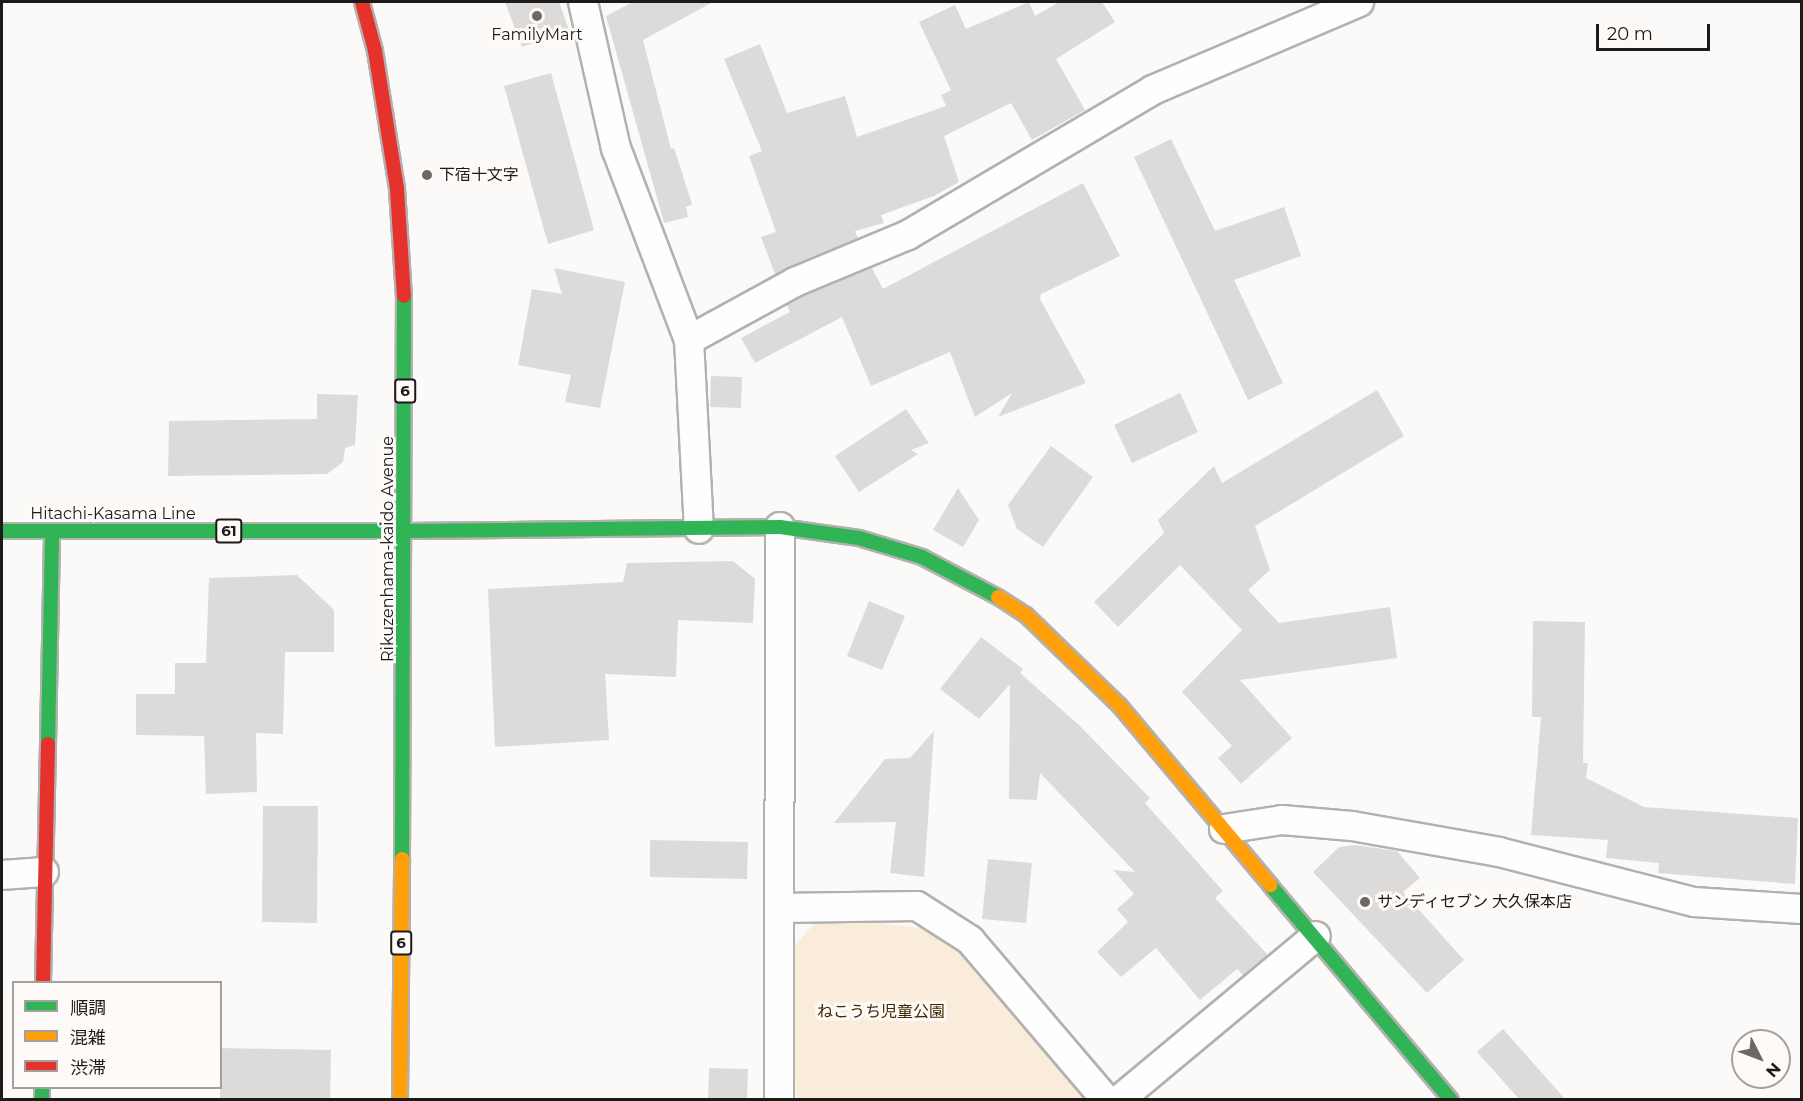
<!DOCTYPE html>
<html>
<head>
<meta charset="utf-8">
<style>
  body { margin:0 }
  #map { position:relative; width:1803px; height:1101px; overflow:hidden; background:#fcfaf8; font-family:Montserrat,"Noto Sans JP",sans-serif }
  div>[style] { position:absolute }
  .green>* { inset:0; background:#faecda }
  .building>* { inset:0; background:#dddbda }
  .roads { filter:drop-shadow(2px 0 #b3b1b0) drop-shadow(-2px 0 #b3b1b0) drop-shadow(0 2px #b3b1b0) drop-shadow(0 -2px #b3b1b0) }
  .street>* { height:28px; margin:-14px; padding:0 14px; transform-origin:14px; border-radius:14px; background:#fffefe }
  .fast>* { height:14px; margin:-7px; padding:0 7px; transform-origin:7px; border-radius:7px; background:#30b455 }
  .slow>* { height:14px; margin:-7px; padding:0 7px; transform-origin:7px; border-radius:7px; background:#ff9f0a }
  .jam>* { height:14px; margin:-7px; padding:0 7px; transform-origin:7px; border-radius:7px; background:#e5322d }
  .dots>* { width:16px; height:16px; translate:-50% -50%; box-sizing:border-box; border:3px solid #fdfaf7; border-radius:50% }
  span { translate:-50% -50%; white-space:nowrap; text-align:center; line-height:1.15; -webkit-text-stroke:6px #fdfaf7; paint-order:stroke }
  .shield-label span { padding:2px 4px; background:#fdfaf7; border:2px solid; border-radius:4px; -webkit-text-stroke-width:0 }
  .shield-label { font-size:15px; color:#1c1b1a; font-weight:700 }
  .poi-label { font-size:16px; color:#1c1b1a }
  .left { translate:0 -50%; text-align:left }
  .street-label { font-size:16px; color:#1c1b1a }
  .park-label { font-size:16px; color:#432902 }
  .frame { position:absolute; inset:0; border:3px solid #1c1b1a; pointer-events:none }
  .legend { position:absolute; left:12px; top:981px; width:210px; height:108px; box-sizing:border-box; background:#fdfaf7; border:2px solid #a3a19f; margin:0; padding:8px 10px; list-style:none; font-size:18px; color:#1c1b1a }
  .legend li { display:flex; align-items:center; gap:12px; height:30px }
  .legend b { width:30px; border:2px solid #a3a19f }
  .north { position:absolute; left:1731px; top:1029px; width:60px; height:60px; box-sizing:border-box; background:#fdfaf7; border:2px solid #a3a19f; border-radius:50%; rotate:132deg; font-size:16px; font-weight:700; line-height:24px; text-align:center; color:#1c1b1a }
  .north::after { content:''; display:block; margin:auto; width:21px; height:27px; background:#6a6968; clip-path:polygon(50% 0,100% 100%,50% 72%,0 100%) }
  .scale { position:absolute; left:1596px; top:24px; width:114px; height:27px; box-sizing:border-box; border:3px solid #1c1b1a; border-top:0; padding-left:8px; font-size:18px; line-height:21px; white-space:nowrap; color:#1c1b1a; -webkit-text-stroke:4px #fdfaf7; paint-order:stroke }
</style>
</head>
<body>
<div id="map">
  <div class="green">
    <div style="clip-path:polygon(820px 917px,921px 928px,971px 961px,1082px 1090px,1084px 1099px,796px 1099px,791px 950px)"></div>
  </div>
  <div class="building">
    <div style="clip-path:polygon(505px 2px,559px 2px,569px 30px,522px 47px)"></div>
    <div style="clip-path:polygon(633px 2px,713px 2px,643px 40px,671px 149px,674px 148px,692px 204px,686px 207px,688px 217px,664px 223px,606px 16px)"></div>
    <div style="clip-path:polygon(1029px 2px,1035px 16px,1059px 2px,1102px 2px,1115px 22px,1056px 59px,1085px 110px,1032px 140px,1011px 103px,944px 136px,959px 182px,934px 196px,881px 215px,884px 223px,855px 231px,858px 238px,775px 274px,761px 237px,776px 232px,749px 156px,762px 151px,724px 59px,760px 44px,787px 113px,845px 96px,857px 137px,946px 106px,941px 95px,951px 90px,919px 22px,955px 5px,966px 29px)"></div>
    <div style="clip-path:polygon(551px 73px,594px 230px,548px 244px,504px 86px)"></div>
    <div style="clip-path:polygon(1171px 139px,1215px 231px,1284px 207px,1301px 256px,1234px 280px,1283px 383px,1248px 400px,1134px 157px)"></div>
    <div style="clip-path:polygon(1083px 183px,1120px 256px,1041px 294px,1040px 299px,1086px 383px,998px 417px,1012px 393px,975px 417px,950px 352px,871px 386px,842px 317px,755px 363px,741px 338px,790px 312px,787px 305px,802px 297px,872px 268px,883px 289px)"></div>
    <div style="clip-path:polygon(554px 268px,625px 282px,600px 408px,565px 402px,571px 375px,518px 365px,532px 289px,562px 294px)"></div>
    <div style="clip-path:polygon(711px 376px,742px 377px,741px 408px,710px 407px)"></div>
    <div style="clip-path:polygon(1377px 390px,1404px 436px,1255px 526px,1270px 570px,1248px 590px,1279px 623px,1390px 607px,1397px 658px,1240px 680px,1292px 738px,1241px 784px,1218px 758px,1232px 746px,1182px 692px,1242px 630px,1180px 565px,1118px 627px,1094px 602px,1164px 533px,1158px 520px,1214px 466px,1222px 483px)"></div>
    <div style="clip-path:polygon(1180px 393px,1198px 432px,1132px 463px,1114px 425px)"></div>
    <div style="clip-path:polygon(317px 394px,358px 395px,355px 445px,345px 448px,343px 462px,327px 474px,168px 476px,169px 421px,317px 419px)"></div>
    <div style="clip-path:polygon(906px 409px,929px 443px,911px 450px,918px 454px,859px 492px,835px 456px)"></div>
    <div style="clip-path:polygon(1051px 446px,1093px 477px,1043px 547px,1017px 529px,1008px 505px)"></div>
    <div style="clip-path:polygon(958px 488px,979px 520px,963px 547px,933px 530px)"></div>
    <div style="clip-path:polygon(733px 561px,755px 579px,753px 623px,678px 620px,676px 677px,605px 674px,609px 740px,495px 747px,488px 589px,623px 582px,627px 563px)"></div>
    <div style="clip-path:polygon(297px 575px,334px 610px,334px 652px,285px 652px,283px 734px,256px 733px,257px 792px,206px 794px,204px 736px,136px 735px,136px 694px,175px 694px,175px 663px,206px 663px,209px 578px)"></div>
    <div style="clip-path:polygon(869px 601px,905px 616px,882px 670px,847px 656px)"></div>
    <div style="clip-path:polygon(1533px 621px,1585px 622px,1583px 763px,1588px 763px,1586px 778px,1644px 807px,1798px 818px,1795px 884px,1658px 873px,1659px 863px,1606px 858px,1608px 840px,1531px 835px,1541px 717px,1532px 717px)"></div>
    <div style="clip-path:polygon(981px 637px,1023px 669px,1020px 673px,1079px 725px,1150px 798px,1145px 803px,1223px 891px,1215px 898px,1268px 955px,1243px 975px,1237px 969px,1200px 1000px,1156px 948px,1121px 977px,1097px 952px,1128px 922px,1117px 909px,1134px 894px,1113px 870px,1135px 872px,1040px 773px,1037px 800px,1009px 799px,1010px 684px,979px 719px,940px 689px)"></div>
    <div style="clip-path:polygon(934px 731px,924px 877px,890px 873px,896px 822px,834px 823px,885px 759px,910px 758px)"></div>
    <div style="clip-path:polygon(263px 806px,318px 806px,317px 923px,262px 922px)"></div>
    <div style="clip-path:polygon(650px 840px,748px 842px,747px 879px,650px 877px)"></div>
    <div style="clip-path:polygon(1355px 845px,1397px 851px,1420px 878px,1403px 892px,1464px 960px,1427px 993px,1313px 872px,1339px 847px)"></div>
    <div style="clip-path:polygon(988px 859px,1032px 863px,1026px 923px,982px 919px)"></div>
    <div style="clip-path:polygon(1503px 1029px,1566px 1100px,1520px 1100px,1477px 1052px)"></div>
    <div style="clip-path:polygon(220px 1048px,331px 1050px,330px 1100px,220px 1100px)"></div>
    <div style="clip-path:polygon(709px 1068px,748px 1069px,747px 1100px,708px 1100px)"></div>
  </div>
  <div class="roads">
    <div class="street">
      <div style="left:583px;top:2px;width:150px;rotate:77.3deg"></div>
      <div style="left:616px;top:148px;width:205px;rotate:69.2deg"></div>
      <div style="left:689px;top:340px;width:189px;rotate:87deg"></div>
      <div style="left:689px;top:340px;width:121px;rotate:-28.7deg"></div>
      <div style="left:795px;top:282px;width:122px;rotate:-22.6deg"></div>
      <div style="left:908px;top:235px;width:285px;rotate:-30.6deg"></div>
      <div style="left:1153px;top:90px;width:224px;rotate:-23.1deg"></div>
      <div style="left:1224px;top:829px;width:59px;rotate:-8.8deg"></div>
      <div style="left:1282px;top:820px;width:70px;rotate:4.9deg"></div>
      <div style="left:1352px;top:826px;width:149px;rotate:10deg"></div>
      <div style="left:1499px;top:852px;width:201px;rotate:14.4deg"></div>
      <div style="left:1694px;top:902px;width:108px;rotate:3.7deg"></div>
      <div style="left:2px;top:875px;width:42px;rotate:-4.1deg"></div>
      <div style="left:779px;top:908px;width:138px;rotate:-0.8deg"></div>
      <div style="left:917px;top:906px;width:63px;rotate:32.7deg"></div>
      <div style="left:970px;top:940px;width:210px;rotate:49.6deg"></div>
      <div style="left:779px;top:1100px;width:573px;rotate:-89.9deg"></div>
      <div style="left:1119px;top:1100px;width:256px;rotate:-39.8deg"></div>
    </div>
    <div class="fast">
      <div style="left:2px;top:531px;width:403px"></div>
      <div style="left:405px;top:531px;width:375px;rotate:-0.6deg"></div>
      <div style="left:780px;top:527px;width:80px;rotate:7.9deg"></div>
      <div style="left:859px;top:538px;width:66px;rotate:16.8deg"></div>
      <div style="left:922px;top:557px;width:86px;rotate:27.8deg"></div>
      <div style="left:48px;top:744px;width:213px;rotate:-88.9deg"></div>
      <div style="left:402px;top:859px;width:563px;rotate:-89.8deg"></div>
      <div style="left:1270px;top:885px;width:281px;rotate:49.9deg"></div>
      <div style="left:42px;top:1088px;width:12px;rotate:90deg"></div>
    </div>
    <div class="slow">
      <div style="left:998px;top:597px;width:33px;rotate:33deg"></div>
      <div style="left:1026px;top:615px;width:131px;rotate:44.1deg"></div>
      <div style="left:1120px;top:706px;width:234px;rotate:50deg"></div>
      <div style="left:400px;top:1100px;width:241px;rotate:-89.5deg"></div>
    </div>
    <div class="jam">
      <div style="left:362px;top:2px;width:51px;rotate:75.1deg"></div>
      <div style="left:375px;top:51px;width:140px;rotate:80.9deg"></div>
      <div style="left:397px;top:189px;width:107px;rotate:86.3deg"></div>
      <div style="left:43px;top:982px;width:238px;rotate:-88.8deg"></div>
    </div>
  </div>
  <div class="dots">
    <div style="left:537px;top:16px;background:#6a6968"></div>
    <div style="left:427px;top:175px;background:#6a6968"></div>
    <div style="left:1365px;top:902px;background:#6a6968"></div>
  </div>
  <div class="shield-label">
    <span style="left:405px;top:391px">6</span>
    <span style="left:229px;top:531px">61</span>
    <span style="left:401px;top:943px">6</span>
  </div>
  <div class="poi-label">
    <span style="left:537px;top:35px">FamilyMart</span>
    <span class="left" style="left:439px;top:175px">下宿十文字</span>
    <span class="left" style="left:1377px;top:902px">サンディセブン 大久保本店</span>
  </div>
  <div class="street-label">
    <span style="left:113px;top:514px">Hitachi-Kasama Line</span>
    <span style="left:388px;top:549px;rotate:-90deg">Rikuzenhama-kaido Avenue</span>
  </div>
  <div class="park-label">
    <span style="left:881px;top:1012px">ねこうち児童公園</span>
  </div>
  <div class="frame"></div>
  <ul class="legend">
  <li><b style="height:8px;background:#30b455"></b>順調</li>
  <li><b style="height:8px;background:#ff9f0a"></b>混雑</li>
  <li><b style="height:8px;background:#e5322d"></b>渋滞</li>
  </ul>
  <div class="north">N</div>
  <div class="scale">20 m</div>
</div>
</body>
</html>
